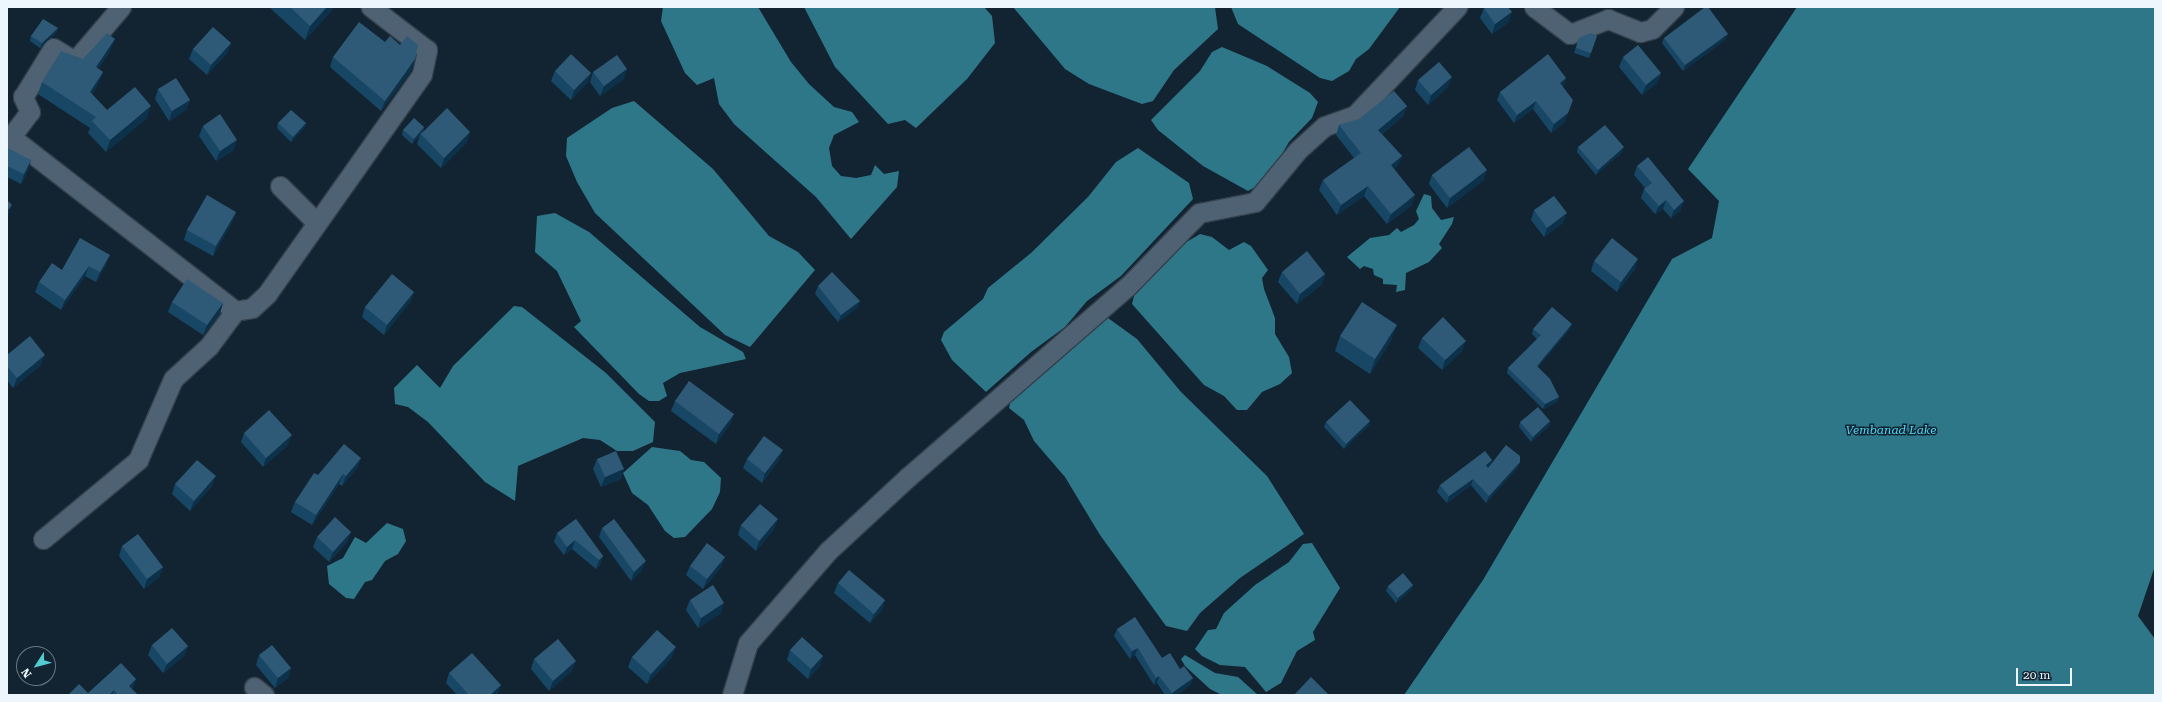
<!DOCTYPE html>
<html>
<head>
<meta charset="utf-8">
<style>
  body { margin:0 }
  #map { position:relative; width:2162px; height:702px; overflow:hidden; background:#122432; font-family:"Roboto Serif",serif }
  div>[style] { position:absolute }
  .water>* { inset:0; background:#2e7789 }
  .roads { filter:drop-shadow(1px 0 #34404b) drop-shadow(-1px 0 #34404b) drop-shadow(0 1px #34404b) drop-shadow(0 -1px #34404b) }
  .street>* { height:19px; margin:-9.5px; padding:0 9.5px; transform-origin:9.5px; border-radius:9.5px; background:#4f6273 }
  .wall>* { inset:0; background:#184766 }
  .shaded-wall>* { inset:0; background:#0c314b }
  .building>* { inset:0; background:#2f5a77 }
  span { translate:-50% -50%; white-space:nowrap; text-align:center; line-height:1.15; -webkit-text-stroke:3px #122432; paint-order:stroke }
  .water-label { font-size:12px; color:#4fdafb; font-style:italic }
  .frame { position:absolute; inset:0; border:8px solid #edf6fd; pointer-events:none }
  .north { position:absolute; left:16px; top:646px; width:40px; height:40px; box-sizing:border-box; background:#122432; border:1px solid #6a7883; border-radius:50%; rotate:234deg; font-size:11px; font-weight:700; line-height:16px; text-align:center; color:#edf6fd }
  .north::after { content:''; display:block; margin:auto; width:14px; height:18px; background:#51ccd1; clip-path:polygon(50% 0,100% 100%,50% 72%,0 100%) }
  .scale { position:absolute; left:2016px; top:668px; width:56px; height:18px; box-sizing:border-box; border:2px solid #edf6fd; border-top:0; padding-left:5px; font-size:12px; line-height:14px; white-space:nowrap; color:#edf6fd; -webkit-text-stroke:3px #122432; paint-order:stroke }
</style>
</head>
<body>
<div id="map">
  <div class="water">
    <div style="clip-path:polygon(663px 7px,758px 7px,791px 62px,809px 84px,834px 107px,852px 112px,859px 122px,834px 135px,829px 148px,832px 166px,841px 176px,856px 178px,871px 175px,875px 165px,884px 174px,899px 171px,897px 187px,851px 239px,816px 197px,734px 124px,719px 104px,714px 78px,697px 85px,685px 73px,661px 21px)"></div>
    <div style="clip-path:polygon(804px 7px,984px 7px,992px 16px,995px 43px,967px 79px,916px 128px,905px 120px,888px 124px,835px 67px)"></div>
    <div style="clip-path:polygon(1013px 7px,1215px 7px,1218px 29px,1174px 70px,1153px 101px,1142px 104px,1089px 84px,1065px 69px)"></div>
    <div style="clip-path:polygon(1231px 7px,1400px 7px,1369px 49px,1356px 59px,1349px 71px,1332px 81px,1320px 78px,1238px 24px)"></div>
    <div style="clip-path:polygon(1797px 7px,2155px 7px,2155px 566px,2138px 616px,2155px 639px,2155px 695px,1404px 695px,1483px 580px,1672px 259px,1712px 238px,1719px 201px,1688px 169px)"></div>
    <div style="clip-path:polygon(1222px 47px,1267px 66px,1310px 93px,1318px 102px,1312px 118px,1289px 142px,1275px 166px,1259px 185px,1248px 191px,1203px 166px,1158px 130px,1151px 120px,1200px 71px,1212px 52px)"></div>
    <div style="clip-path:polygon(634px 101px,713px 169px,769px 236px,798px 252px,815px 270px,750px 347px,725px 335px,595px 213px,577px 182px,566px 156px,567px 138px,612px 108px)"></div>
    <div style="clip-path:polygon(1138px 148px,1189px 183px,1193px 199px,1121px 276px,1087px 301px,1065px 327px,1031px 352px,986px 392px,952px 360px,941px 340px,944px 332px,983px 299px,988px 288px,1031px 253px,1088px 197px,1116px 162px)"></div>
    <div style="clip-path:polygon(1424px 194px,1431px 196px,1432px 208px,1441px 220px,1454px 217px,1452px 224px,1439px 244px,1442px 248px,1429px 262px,1406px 273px,1405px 290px,1396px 292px,1397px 285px,1383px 284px,1383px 279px,1374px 275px,1373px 269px,1364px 266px,1360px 269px,1347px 257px,1370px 238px,1389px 235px,1397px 228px,1401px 232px,1414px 225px,1419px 219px,1416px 211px)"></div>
    <div style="clip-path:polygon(555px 213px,589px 232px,700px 327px,743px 352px,746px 359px,680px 373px,663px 383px,667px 396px,659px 401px,649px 401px,639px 394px,574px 327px,581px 321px,557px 271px,535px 252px,537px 216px)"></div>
    <div style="clip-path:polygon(1200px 234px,1212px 237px,1229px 250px,1244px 242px,1251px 246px,1268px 270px,1262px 278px,1264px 289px,1275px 318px,1275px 334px,1289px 357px,1292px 373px,1280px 384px,1262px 392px,1247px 410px,1237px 410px,1224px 396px,1204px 385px,1132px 304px,1135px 292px,1173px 250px)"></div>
    <div style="clip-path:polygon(514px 306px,522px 307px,606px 373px,655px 422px,653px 442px,633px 451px,617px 451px,600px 440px,583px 438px,518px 466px,515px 501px,485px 482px,428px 422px,408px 407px,395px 404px,394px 388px,417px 365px,440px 388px,453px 366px)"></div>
    <div style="clip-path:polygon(1108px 318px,1137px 339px,1181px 392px,1267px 476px,1304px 534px,1240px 578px,1200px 613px,1187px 631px,1166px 626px,1100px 535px,1065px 477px,1034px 441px,1024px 420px,1009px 408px,1012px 395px)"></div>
    <div style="clip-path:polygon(652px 447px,680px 451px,691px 460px,704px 462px,721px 478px,720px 492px,712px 509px,685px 537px,674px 538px,665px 531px,648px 505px,632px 493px,623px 473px)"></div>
    <div style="clip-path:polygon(387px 523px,403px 529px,406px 541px,398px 554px,385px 561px,372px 580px,365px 582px,354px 599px,346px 598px,329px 584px,327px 566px,343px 558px,355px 537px,366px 543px)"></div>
    <div style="clip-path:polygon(1312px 543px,1340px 588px,1313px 632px,1315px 640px,1297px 651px,1281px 683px,1266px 692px,1245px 667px,1220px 665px,1202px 656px,1195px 649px,1208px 630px,1216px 629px,1224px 613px,1255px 585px,1289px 562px,1303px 544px)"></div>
    <div style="clip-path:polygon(1185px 655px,1215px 673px,1238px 677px,1258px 695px,1222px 695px,1210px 689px,1185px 666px,1181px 659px)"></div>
  </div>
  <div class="roads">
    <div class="street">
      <div style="left:1534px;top:7px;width:45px;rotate:36.9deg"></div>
      <div style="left:1570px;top:34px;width:41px;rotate:-21.5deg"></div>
      <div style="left:1608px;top:19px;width:35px;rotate:22deg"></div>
      <div style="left:1640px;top:32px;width:12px;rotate:-14deg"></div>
      <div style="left:1652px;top:29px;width:31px;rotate:-45deg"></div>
      <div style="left:11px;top:137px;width:284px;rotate:37.8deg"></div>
      <div style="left:235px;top:311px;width:17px;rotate:-10deg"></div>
      <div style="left:252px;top:308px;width:21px;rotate:-43deg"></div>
      <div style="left:267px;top:294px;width:269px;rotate:-54.8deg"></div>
      <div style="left:422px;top:74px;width:25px;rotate:-78deg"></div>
      <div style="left:427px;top:50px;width:71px;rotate:-142.5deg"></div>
      <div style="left:7px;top:142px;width:38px;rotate:-53deg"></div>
      <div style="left:30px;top:112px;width:17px;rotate:-115deg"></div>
      <div style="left:23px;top:97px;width:57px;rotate:-58.5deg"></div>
      <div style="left:53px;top:48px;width:26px;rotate:31deg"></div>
      <div style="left:75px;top:61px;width:71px;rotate:-49.6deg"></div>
      <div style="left:280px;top:186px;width:52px;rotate:45deg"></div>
      <div style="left:43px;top:539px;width:124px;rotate:-39.7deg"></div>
      <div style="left:138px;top:460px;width:88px;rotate:-66.6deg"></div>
      <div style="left:173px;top:379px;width:49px;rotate:-42.5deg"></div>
      <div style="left:209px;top:346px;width:44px;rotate:-53.4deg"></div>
      <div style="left:254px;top:687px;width:13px;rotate:39deg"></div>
      <div style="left:732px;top:695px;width:54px;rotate:-72.9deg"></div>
      <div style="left:748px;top:643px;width:122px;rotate:-49deg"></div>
      <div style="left:828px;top:551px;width:109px;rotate:-42.8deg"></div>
      <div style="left:908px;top:477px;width:291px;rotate:-41deg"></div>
      <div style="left:1128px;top:286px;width:102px;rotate:-45.8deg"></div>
      <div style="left:1199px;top:213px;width:57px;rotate:-11.1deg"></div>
      <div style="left:1255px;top:202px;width:67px;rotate:-50.4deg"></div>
      <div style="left:1298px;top:150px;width:36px;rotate:-42deg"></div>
      <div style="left:1325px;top:126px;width:32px;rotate:-20deg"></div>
      <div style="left:1355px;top:115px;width:149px;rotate:-46.6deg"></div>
    </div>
  </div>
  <div class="wall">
    <div style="clip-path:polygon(269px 7px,334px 7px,332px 10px,305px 40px)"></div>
    <div style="clip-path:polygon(1484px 8px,1509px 22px,1492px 34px,1480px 18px)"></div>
    <div style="clip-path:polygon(58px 28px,56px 33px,40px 48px,30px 41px,31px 36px)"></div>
    <div style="clip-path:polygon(1597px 36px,1589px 58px,1574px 53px,1579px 38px)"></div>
    <div style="clip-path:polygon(1664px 38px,1726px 39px,1683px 71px,1662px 43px)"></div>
    <div style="clip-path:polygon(385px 42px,412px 69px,381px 111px,330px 67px,333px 57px)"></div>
    <div style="clip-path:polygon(231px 43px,227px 53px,207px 75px,189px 59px,193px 49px)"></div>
    <div style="clip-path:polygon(110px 51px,98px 69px,103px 72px,98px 84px,92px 94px,107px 110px,147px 118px,106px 152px,88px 133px,90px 128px,38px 94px,42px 82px,83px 59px)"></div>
    <div style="clip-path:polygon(1623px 57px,1661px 73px,1657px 83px,1642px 95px,1619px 67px)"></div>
    <div style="clip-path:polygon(555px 71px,591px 73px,587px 83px,571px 100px,551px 81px)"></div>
    <div style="clip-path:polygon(593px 72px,624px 79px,600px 96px,590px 82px)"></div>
    <div style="clip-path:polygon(1566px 78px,1563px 87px,1565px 122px,1551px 133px,1533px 109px,1514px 123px,1497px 100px,1500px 92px)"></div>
    <div style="clip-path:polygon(1418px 80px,1448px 87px,1428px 105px,1415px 90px)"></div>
    <div style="clip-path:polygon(158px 89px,190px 100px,186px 110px,169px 121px,155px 99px)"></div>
    <div style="clip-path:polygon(1407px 106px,1403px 116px,1382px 134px,1402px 156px,1398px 165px,1394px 169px,1412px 205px,1387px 224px,1364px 196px,1337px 215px,1319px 190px,1323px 180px,1354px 158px,1336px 135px,1339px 125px)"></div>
    <div style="clip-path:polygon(278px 123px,306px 123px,304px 128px,291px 142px,277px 128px)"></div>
    <div style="clip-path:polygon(203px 126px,234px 150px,216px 161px,199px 136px)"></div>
    <div style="clip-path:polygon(424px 127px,423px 132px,467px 142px,441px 168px,417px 144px,420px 135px,412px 144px,402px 135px,403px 130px)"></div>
    <div style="clip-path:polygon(1578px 147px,1622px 152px,1596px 175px,1577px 152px)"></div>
    <div style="clip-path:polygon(7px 151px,31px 160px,28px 170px,21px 184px,7px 177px)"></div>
    <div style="clip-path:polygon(1637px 166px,1681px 210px,1671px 218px,1663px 209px,1655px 214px,1641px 198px,1644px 189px,1645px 188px,1634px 175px)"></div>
    <div style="clip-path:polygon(1432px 175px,1484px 180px,1447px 208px,1429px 184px)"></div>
    <div style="clip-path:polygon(1534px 210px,1563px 223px,1544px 237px,1531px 220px)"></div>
    <div style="clip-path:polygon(236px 212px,232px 222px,213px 256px,184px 240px,187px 230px)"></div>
    <div style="clip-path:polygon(80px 238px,106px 265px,96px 282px,85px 276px,61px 310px,35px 292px,39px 282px,62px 270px)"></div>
    <div style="clip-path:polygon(1594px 261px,1635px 269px,1617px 292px,1591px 271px)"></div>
    <div style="clip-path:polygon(1282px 272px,1325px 274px,1322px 284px,1297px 304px,1278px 282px)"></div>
    <div style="clip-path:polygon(818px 286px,860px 301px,857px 308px,838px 322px,815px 294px)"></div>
    <div style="clip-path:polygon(414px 292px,410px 302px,384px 335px,362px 317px,365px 307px)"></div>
    <div style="clip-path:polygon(172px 302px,223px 303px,220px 313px,203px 335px,168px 312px)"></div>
    <div style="clip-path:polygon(1533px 329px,1570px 329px,1538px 367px,1559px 397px,1557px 402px,1543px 409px,1507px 373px,1508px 368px,1537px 339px,1532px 334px)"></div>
    <div style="clip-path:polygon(1340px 336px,1392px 339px,1370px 374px,1335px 351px)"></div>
    <div style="clip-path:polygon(1422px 338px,1462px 351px,1442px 370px,1418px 348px)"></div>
    <div style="clip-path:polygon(7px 355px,41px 365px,13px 388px,7px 380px)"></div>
    <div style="clip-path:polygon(675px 401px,734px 414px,730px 424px,716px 444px,671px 411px)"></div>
    <div style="clip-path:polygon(1370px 421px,1368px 426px,1344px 449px,1324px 427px,1326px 422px)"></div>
    <div style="clip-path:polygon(1550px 421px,1549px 426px,1531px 442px,1519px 427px,1520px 422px)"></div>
    <div style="clip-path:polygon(244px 433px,288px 445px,263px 467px,241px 442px)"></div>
    <div style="clip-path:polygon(361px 458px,357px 468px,342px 486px,339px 484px,312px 525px,291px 512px,295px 502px,318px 475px)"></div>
    <div style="clip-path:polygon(597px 459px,621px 479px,601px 487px,593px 469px)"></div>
    <div style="clip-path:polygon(747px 459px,779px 460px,762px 483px,743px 468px)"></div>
    <div style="clip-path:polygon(1492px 460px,1490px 466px,1488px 468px,1520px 462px,1517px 468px,1486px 503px,1471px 485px,1447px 503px,1437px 492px,1440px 485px)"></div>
    <div style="clip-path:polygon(175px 484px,212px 486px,190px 511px,172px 494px)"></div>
    <div style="clip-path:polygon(576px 519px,603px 556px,600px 565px,596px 569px,572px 549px,564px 555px,554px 542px,557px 533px)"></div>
    <div style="clip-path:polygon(741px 525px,774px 529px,756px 551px,738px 535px)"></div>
    <div style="clip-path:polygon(602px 528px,642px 570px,631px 581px,599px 537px)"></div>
    <div style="clip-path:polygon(351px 532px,347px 542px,329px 562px,313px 547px,317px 537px)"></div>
    <div style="clip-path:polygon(122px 546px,163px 567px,159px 577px,144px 589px,119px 556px)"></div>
    <div style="clip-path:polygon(725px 557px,721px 567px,703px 589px,686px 575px,690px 566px)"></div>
    <div style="clip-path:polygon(838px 583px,885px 600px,882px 610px,870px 623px,834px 593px)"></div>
    <div style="clip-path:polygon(1413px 585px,1411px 590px,1396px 603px,1386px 591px,1388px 586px)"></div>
    <div style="clip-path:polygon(690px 600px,721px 613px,698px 628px,686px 610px)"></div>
    <div style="clip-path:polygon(1117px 629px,1180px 669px,1193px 678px,1190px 685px,1177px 695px,1165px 695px,1157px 683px,1154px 685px,1135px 655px,1130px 659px,1114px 636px)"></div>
    <div style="clip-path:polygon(152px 645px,188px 646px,184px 656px,163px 673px,148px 655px)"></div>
    <div style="clip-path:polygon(790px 650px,820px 666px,808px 679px,787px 660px)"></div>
    <div style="clip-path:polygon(259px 655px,291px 668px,288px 678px,275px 688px,256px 665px)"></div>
    <div style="clip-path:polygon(632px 657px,672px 657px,647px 684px,628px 667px)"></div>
    <div style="clip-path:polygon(534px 659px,572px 671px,549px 691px,531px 669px)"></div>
    <div style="clip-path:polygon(449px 673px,501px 685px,497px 695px,457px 695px,446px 683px)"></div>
    <div style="clip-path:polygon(136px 679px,132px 689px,138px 695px,68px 695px,88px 693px)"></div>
  </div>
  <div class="shaded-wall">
    <div style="clip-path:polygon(327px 7px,334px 7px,332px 10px,305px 40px,310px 26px)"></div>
    <div style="clip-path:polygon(1512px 12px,1509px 22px,1492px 34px,1495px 24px)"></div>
    <div style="clip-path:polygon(58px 28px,56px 33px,40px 48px,42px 43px)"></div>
    <div style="clip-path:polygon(1728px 34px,1726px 39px,1683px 71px,1685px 65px)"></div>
    <div style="clip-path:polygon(115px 39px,110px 51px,91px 79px,96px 67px)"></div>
    <div style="clip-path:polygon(231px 43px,227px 53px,207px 75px,211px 65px)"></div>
    <div style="clip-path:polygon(415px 59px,412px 69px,381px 111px,385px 101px)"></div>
    <div style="clip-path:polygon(627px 69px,624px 79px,600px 96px,604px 86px)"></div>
    <div style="clip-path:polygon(103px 72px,98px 84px,85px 104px,90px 92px)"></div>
    <div style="clip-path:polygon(591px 73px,587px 83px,571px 100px,574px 90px)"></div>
    <div style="clip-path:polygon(1661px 73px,1657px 83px,1642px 95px,1646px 85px)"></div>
    <div style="clip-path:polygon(1452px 77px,1448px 87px,1428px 105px,1431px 95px)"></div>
    <div style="clip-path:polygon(1566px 78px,1563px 87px,1556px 92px,1560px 83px)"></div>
    <div style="clip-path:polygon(190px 100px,186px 110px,169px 121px,172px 111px)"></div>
    <div style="clip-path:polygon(1573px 100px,1565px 122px,1551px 133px,1554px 124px)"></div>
    <div style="clip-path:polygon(1536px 101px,1533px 109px,1514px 123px,1517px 115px)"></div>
    <div style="clip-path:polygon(151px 106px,147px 118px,106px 152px,110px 140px)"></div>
    <div style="clip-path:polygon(1407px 106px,1403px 116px,1374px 140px,1378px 130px)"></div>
    <div style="clip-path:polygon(306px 123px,304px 128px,291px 142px,293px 137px)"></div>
    <div style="clip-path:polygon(424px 127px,422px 132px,412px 144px,414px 139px)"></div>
    <div style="clip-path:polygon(470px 132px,467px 142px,441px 168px,444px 158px)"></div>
    <div style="clip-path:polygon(237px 140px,234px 150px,216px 161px,220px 151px)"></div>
    <div style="clip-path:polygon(1624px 147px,1622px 152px,1596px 175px,1598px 170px)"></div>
    <div style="clip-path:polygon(1402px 156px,1398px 165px,1388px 175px,1391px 165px)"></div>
    <div style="clip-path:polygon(31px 160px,28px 170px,21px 184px,24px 174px)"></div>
    <div style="clip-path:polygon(1487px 170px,1484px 180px,1447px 208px,1450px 198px)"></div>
    <div style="clip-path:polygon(1368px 186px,1364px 196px,1337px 215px,1341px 205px)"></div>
    <div style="clip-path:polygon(1415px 195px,1412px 205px,1387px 224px,1391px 214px)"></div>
    <div style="clip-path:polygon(1666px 200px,1663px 209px,1655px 214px,1659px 206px)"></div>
    <div style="clip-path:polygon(1684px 201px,1681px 210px,1671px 218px,1674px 210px)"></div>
    <div style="clip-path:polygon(12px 205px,7px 220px,7px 211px)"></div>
    <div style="clip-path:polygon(236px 212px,232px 222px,213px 256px,216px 246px)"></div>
    <div style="clip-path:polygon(1567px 213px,1563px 223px,1544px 237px,1547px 228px)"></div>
    <div style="clip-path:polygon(110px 255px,106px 265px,96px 282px,100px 272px)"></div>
    <div style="clip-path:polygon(1638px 259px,1635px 269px,1617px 292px,1621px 282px)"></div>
    <div style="clip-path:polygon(89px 266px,85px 276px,61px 310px,65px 300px)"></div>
    <div style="clip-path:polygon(1325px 274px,1322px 284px,1297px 304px,1300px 294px)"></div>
    <div style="clip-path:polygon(414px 292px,410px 302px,384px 335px,387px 325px)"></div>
    <div style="clip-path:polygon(860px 301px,857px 308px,838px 322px,841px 315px)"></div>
    <div style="clip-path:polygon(223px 303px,220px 313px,203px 335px,207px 325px)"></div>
    <div style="clip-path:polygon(1572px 324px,1570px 329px,1535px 371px,1537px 366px)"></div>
    <div style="clip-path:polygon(1397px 325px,1392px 339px,1370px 374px,1375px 359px)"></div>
    <div style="clip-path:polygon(1466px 341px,1462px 351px,1442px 370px,1445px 360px)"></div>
    <div style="clip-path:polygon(45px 355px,41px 365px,13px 388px,17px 378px)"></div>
    <div style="clip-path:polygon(1559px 397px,1557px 402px,1543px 409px,1545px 404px)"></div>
    <div style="clip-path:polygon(734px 414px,730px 424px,716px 444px,719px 434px)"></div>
    <div style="clip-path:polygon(1370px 421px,1368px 426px,1344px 449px,1346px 444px)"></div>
    <div style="clip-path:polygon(1550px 421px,1549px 426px,1531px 442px,1533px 437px)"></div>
    <div style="clip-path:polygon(292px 435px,288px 445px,263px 467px,266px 458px)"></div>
    <div style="clip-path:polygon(783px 450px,779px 460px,762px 483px,765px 473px)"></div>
    <div style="clip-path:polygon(361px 458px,357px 468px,342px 486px,346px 476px)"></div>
    <div style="clip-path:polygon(1492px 460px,1490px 466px,1484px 472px,1486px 465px)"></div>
    <div style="clip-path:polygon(1520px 462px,1517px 468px,1486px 503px,1489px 496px)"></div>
    <div style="clip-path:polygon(624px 469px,621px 479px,601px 487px,605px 477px)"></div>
    <div style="clip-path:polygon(343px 474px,339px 484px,312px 525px,316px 515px)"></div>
    <div style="clip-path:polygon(216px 476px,212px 486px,190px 511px,194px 501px)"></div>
    <div style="clip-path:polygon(1473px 479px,1471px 485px,1447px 503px,1449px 496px)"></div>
    <div style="clip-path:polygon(778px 519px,774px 529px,756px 551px,759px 541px)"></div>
    <div style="clip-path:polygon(351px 532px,347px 542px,329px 562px,333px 552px)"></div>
    <div style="clip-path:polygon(575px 540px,572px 549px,564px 555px,567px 547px)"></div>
    <div style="clip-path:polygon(603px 556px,600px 565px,596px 569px,599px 560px)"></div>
    <div style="clip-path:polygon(725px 557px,721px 567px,703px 589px,707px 579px)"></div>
    <div style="clip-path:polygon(646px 561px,642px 570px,631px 581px,634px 572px)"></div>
    <div style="clip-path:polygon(163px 567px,159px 577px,144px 589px,147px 579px)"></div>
    <div style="clip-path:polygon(1413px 585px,1411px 590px,1396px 603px,1398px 598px)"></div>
    <div style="clip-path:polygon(885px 600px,882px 610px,870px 623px,874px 614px)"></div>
    <div style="clip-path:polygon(724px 603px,721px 613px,698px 628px,701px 618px)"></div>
    <div style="clip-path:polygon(188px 646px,184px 656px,163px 673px,167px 664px)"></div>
    <div style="clip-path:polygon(676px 647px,672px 657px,647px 684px,651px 674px)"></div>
    <div style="clip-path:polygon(1138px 648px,1135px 655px,1130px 659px,1132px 651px)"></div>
    <div style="clip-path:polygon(823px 656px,820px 666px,808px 679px,811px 669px)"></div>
    <div style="clip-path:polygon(576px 661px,572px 671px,549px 691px,553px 681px)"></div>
    <div style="clip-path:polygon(291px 668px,288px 678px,275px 688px,278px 678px)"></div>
    <div style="clip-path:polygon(1159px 676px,1157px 683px,1154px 685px,1156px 678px)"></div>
    <div style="clip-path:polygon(1193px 678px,1190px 685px,1177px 695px,1172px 695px,1172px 693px)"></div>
    <div style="clip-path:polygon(136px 679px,132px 688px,125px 695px,129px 686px)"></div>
    <div style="clip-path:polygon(501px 685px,497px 695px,490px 695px)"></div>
    <div style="clip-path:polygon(114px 690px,112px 695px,109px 695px)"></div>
  </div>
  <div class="building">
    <div style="clip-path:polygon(290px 7px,327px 7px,310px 26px)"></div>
    <div style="clip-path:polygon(1485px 7px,1508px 7px,1512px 12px,1495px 24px,1484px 8px)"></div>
    <div style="clip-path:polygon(1705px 7px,1708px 7px,1728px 34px,1685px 65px,1664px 38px)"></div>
    <div style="clip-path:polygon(43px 19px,58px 28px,42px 43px,31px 36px)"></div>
    <div style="clip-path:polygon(359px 22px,385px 42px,390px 36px,400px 45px,407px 36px,418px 45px,415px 59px,385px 101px,333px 57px)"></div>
    <div style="clip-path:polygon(213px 27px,231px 43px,211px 65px,193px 49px)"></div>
    <div style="clip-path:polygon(107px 33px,115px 39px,96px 67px,103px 72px,90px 92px,107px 110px,135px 87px,151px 106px,110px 140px,92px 121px,96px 117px,42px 82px,61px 51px,83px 59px)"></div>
    <div style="clip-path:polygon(1591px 33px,1597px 36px,1591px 53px,1576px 48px,1579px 38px)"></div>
    <div style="clip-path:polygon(1638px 45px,1661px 73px,1646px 85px,1623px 57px)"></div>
    <div style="clip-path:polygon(571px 54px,591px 73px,574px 90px,555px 71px)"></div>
    <div style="clip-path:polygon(1548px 54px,1566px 78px,1560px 83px,1573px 100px,1568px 113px,1554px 124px,1536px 101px,1517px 115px,1500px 92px)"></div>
    <div style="clip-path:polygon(617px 55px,627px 69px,604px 86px,593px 72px)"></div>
    <div style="clip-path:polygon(1439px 62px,1452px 77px,1431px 95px,1418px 80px)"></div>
    <div style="clip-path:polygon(176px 78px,190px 100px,172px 111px,158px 89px)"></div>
    <div style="clip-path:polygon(1394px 91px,1407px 106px,1378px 130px,1402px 156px,1391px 165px,1415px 195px,1391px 214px,1368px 186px,1341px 205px,1323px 180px,1361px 153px,1339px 125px,1359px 119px)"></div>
    <div style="clip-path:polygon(447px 108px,470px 132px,444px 158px,421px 134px)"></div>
    <div style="clip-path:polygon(291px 110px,306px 123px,293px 137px,278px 123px)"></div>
    <div style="clip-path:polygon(220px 114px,237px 140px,220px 151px,203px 126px)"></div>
    <div style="clip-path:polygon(414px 118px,424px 127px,414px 139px,403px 130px)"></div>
    <div style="clip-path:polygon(1605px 125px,1624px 147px,1598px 170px,1578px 147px)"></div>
    <div style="clip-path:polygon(1469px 147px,1487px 170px,1450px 198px,1432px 175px)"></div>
    <div style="clip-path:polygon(8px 148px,31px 160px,24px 174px,7px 166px,7px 151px)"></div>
    <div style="clip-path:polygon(1648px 157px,1684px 201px,1674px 210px,1666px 200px,1659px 206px,1644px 189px,1652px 183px,1637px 166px)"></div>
    <div style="clip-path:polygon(207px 195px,236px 212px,216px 246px,187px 230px)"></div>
    <div style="clip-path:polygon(1554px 196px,1567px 213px,1547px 228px,1534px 210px)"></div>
    <div style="clip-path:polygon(7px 200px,12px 205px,7px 211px)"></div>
    <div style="clip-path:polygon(80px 238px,110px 255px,100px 272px,89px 266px,65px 300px,39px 282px,52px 263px,62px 270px)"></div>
    <div style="clip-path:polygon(1612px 238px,1638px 259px,1621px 282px,1594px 261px)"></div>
    <div style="clip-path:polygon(1307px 251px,1325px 274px,1300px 294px,1282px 272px)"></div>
    <div style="clip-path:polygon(832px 272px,860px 301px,841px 315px,818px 286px)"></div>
    <div style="clip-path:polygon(392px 274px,414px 292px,387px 325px,365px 307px)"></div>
    <div style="clip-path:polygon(187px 279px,223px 303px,207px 325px,172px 302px)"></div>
    <div style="clip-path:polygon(1362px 302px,1397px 325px,1375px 359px,1340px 336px)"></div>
    <div style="clip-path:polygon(1552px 307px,1572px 324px,1537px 366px,1550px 379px,1559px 397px,1545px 404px,1508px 368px,1541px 335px,1533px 329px)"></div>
    <div style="clip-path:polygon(1443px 317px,1466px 341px,1445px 360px,1422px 338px)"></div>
    <div style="clip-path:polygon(30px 336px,45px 355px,17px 378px,7px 366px,7px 355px)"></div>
    <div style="clip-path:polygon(689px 381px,734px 414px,719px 434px,675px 401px)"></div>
    <div style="clip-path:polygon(1350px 400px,1370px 421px,1346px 444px,1326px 422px)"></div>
    <div style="clip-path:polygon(1538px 407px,1550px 421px,1533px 437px,1520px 422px)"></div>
    <div style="clip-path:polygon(269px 410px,292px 435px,266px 458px,244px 433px)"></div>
    <div style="clip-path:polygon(764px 436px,783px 450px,765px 473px,747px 459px)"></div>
    <div style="clip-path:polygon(344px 444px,361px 458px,346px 476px,343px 474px,316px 515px,295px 502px,314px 473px,318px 475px)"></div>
    <div style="clip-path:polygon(1506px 445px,1520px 456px,1520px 462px,1489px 496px,1473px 479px,1449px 496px,1440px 485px,1485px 451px,1492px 460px,1486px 465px,1488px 468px)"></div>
    <div style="clip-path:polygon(616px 451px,624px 469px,605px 477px,597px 459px)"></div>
    <div style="clip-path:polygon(197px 460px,216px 476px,194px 501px,175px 484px)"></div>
    <div style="clip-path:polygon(760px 504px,778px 519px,759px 541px,741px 525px)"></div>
    <div style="clip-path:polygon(335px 517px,351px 532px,333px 552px,317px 537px)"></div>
    <div style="clip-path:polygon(576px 519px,603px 556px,599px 560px,575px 540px,567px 547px,557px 533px)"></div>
    <div style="clip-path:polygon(614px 519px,646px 561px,634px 572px,602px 528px)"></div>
    <div style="clip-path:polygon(138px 534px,163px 567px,147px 579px,122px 546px)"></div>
    <div style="clip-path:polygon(707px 543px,725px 557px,707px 579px,690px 566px)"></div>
    <div style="clip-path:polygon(849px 570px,885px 600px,874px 614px,838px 583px)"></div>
    <div style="clip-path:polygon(1403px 573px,1413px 585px,1398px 598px,1388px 586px)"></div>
    <div style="clip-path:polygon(713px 585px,724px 603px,701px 618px,690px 600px)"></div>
    <div style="clip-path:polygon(1135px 617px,1162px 658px,1170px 653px,1180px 669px,1184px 666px,1193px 678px,1172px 693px,1159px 676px,1156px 678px,1138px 648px,1132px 651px,1117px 629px)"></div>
    <div style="clip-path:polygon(172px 628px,188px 646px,167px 664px,152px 645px)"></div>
    <div style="clip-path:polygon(657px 630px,676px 647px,651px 674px,632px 657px)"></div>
    <div style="clip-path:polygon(802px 637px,823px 656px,811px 669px,790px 650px)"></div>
    <div style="clip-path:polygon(558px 639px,576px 661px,553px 681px,534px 659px)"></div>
    <div style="clip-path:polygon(272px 645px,291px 668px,278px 678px,259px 655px)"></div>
    <div style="clip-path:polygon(472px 653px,501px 685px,490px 695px,469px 695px,449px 673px)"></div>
    <div style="clip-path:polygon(121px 663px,136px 679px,129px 686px,138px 695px,118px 695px,114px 690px,109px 695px,68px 695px,79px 684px,88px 693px)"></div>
    <div style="clip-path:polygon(1311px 677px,1329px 695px,1294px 695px)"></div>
  </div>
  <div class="water-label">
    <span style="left:1891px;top:431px">Vembanad Lake</span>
  </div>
  <div class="frame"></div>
  <div class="north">N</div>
  <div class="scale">20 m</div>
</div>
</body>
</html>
